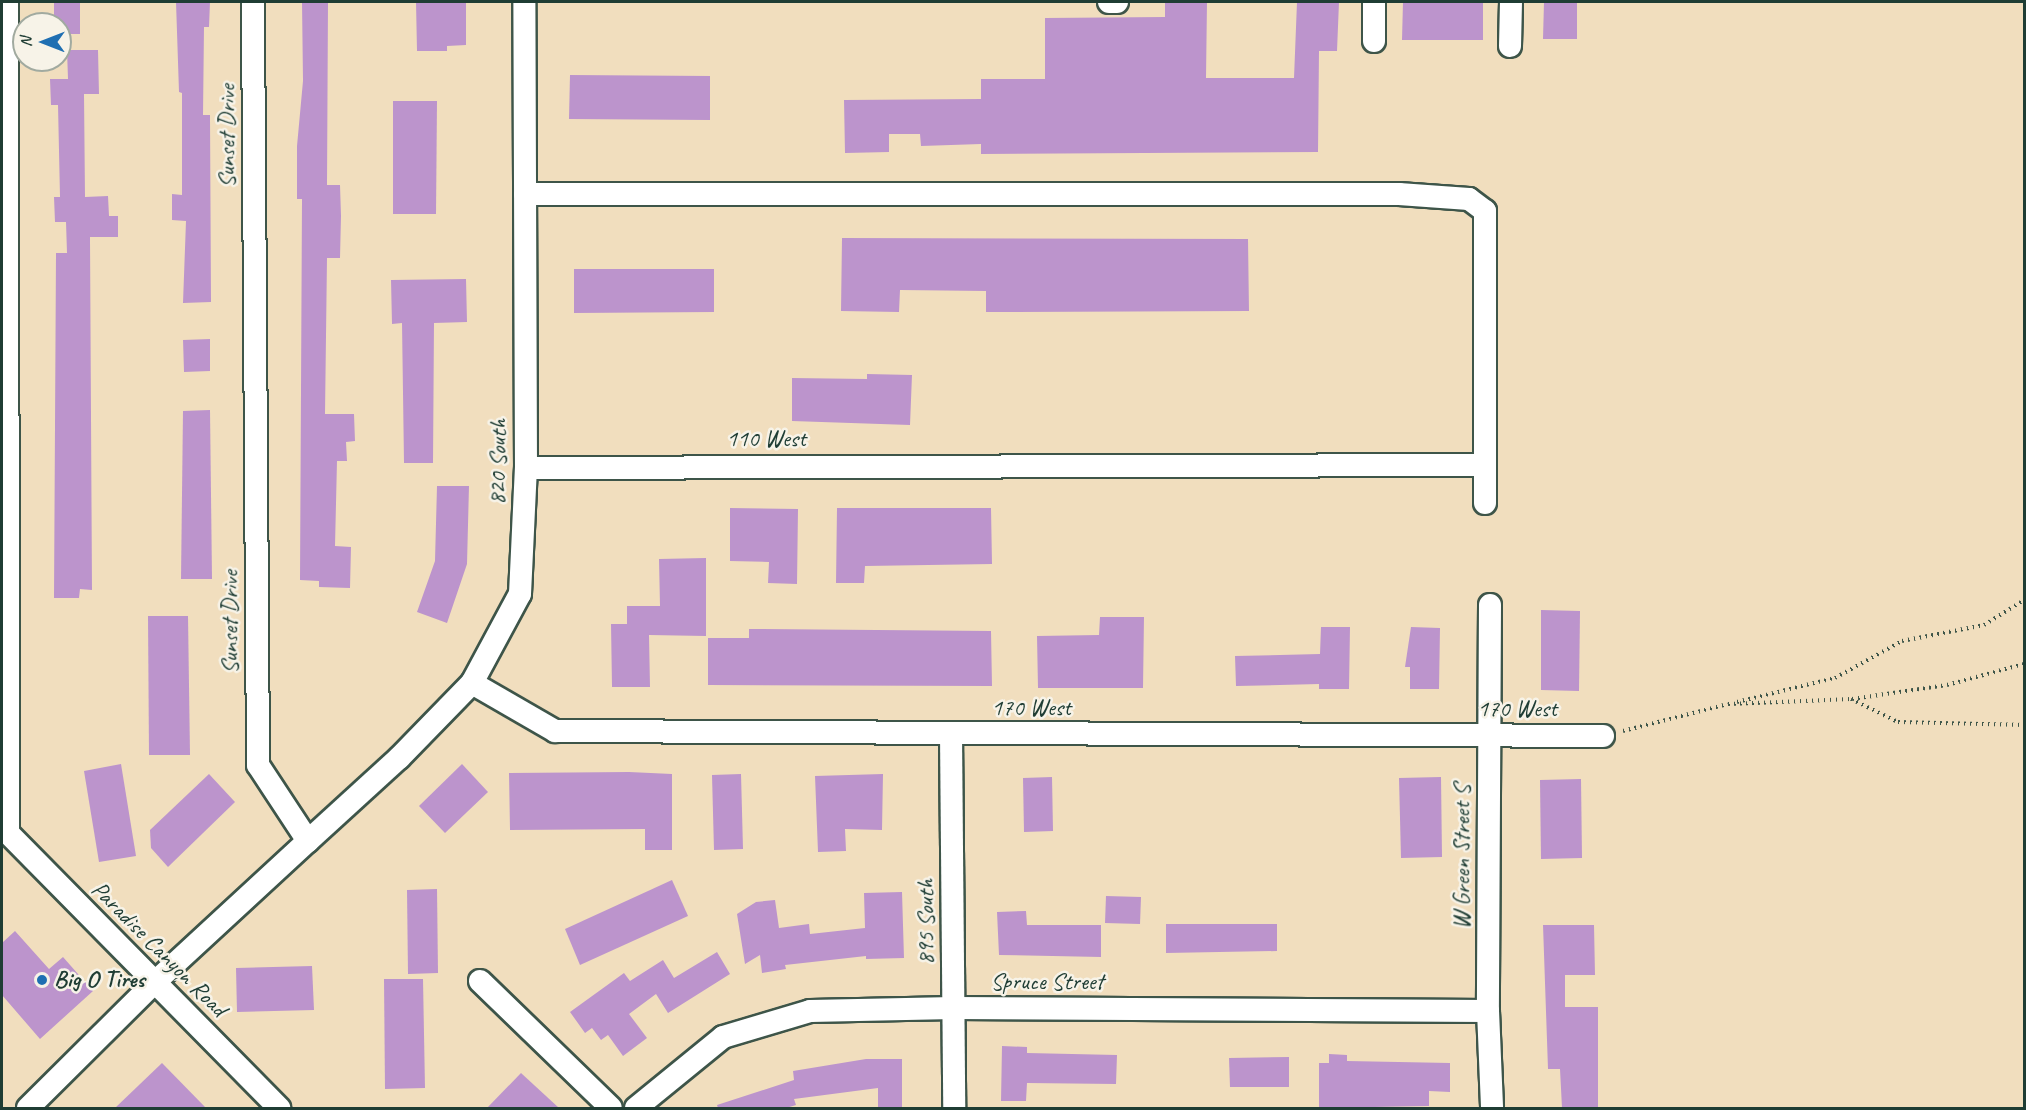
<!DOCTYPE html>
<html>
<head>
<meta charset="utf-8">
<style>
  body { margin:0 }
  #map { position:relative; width:2026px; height:1110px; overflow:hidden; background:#f1debe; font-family:Caveat,sans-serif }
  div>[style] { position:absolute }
  .building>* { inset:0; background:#bc94cc }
  .path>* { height:4px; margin-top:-2px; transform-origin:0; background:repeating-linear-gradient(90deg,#3e5549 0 1.5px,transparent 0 6px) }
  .roads { filter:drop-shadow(2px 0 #3e5549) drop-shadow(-2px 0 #3e5549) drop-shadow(0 2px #3e5549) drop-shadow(0 -2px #3e5549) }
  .minor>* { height:22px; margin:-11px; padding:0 11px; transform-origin:11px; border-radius:11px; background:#fff }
  .dots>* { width:16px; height:16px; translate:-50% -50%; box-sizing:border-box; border:3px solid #f7f3e8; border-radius:50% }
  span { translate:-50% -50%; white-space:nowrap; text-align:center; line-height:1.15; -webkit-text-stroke:5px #f7f3e8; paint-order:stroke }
  .street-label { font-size:24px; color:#1f3d34 }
  .poi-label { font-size:24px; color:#1f3d34; font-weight:700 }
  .left { translate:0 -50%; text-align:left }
  .frame { position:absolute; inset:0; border:3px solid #1f3d34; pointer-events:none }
  .north { position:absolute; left:12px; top:12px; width:60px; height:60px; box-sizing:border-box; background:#f7f3e8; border:2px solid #a1aaa0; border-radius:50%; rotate:270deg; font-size:16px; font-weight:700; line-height:24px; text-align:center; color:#1f3d34 }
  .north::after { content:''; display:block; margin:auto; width:21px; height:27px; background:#1f6fb2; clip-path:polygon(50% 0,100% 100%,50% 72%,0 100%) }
</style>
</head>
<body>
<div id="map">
  <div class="building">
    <div style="clip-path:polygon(54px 2px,80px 2px,80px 34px,60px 34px,60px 24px,54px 24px)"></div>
    <div style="clip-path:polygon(176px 2px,210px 2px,209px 27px,204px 27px,203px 115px,210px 115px,211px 302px,183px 303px,186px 221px,172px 220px,172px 194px,182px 195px,182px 93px,179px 92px)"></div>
    <div style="clip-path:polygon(302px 2px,328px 2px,327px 185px,340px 185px,341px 216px,340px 258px,327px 258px,325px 414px,354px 414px,355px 441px,346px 442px,347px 461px,337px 461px,335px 546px,351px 547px,350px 588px,319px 587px,319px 581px,300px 580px,302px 199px,297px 199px,297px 146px,303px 81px)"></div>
    <div style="clip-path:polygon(416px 2px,466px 3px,466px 45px,447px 46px,447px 51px,417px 51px)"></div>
    <div style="clip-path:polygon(1165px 2px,1207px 2px,1206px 78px,1294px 78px,1297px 2px,1339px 2px,1337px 51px,1319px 51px,1318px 152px,981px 154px,981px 144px,921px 146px,920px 134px,889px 134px,889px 152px,845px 153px,844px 100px,981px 99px,981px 79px,1045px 79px,1045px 18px,1165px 17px)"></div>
    <div style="clip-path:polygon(1403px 2px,1483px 2px,1483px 40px,1402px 40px)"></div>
    <div style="clip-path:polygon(1544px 2px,1577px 2px,1577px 39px,1543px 39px)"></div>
    <div style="clip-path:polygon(67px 50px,98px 50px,99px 94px,84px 94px,85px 197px,108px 196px,109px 216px,118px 216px,118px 237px,90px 237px,92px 590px,80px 589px,79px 598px,54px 598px,56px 253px,67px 253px,66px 222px,55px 222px,54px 197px,60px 197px,58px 105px,51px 105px,50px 79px,68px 79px)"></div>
    <div style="clip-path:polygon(570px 75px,710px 76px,710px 120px,569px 119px)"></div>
    <div style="clip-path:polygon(393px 101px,437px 101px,436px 214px,393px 214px)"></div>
    <div style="clip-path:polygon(842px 238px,1248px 239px,1249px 311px,986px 312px,986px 291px,900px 290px,899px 312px,841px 311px)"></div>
    <div style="clip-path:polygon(574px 269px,714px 269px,714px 312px,574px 313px)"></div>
    <div style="clip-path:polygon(466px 279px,467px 322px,434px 323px,433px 463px,404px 463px,402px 323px,392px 324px,391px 280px)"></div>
    <div style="clip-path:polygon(210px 339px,210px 371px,184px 372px,183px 340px)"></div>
    <div style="clip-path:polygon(867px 374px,912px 375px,910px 425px,792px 421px,792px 378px,867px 379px)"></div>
    <div style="clip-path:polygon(210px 410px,212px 579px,181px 579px,183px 411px)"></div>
    <div style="clip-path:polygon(437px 486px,469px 486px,467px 564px,447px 623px,417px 612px,435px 561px)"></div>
    <div style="clip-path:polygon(730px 508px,798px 509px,797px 584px,768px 583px,769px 562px,730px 561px)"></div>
    <div style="clip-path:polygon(837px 508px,991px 508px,992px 564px,865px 566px,864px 583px,836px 583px)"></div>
    <div style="clip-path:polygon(706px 558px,706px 636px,649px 635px,650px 687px,612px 687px,611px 624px,627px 624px,627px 606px,660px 606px,659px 559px)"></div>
    <div style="clip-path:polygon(1541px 610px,1580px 611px,1579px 691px,1541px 690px)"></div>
    <div style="clip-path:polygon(148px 616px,188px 616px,190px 755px,149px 755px)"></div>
    <div style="clip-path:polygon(1100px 617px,1144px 617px,1143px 688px,1038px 688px,1037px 636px,1099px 635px)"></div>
    <div style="clip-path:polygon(1321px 627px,1350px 627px,1349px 689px,1319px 689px,1319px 684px,1236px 686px,1235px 656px,1320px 654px)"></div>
    <div style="clip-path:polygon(1411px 627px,1440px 628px,1439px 689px,1410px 689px,1410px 667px,1405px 667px)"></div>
    <div style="clip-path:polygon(749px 629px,991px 631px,992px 686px,708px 685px,708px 638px,749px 638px)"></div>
    <div style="clip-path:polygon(121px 764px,136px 856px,99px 862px,84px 771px)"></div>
    <div style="clip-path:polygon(462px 764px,488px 792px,445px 833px,419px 806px)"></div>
    <div style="clip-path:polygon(629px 772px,672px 774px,672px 850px,645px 850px,645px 829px,510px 830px,509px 773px)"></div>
    <div style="clip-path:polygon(209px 774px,235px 802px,168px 867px,151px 848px,150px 830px)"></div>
    <div style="clip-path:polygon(741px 774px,743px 849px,714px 850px,712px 775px)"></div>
    <div style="clip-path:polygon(883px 774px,882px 830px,845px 829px,846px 851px,818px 852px,815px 776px)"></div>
    <div style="clip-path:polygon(1052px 777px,1053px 831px,1024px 832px,1023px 778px)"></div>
    <div style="clip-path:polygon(1441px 777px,1442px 857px,1401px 858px,1399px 778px)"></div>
    <div style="clip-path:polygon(1581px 779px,1582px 858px,1541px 859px,1540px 780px)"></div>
    <div style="clip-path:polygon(672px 880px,688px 916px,580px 965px,565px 929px)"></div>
    <div style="clip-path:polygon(437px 889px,438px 973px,408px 974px,407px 890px)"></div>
    <div style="clip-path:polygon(902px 892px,904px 958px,866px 959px,866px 956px,785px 965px,786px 969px,762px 973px,760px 955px,745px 964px,737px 914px,756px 902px,775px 900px,779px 928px,809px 924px,810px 934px,865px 928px,864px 893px)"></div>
    <div style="clip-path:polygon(1106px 896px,1141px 897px,1140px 924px,1105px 923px)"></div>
    <div style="clip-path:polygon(1026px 911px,1027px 925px,1101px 925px,1101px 957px,999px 955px,997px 912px)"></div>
    <div style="clip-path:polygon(1166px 924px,1277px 924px,1277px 951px,1166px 953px)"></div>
    <div style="clip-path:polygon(1543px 925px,1594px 925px,1595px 975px,1565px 975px,1565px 1007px,1598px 1007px,1598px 1108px,1562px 1108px,1560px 1069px,1548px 1069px)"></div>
    <div style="clip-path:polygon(15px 931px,49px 969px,63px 957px,93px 991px,40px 1039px,2px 995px,2px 943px)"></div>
    <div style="clip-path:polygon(717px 952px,730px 974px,668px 1013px,656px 994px,629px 1014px,647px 1038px,623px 1056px,608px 1035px,601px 1040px,592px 1028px,585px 1033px,570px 1012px,624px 973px,630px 981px,663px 960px,674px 978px)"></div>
    <div style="clip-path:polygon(312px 966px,314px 1010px,237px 1012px,236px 968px)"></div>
    <div style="clip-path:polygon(384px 979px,423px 979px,425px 1088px,385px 1089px)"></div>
    <div style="clip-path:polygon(1002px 1046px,1027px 1047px,1027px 1053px,1117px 1055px,1116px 1084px,1027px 1083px,1026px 1101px,1001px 1101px)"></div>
    <div style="clip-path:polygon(1329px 1054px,1347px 1055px,1347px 1061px,1450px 1063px,1450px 1092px,1429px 1091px,1429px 1106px,1319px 1108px,1319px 1063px,1329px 1063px)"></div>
    <div style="clip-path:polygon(1289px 1057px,1289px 1087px,1230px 1087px,1229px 1058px)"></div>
    <div style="clip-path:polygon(866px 1059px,902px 1059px,902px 1108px,878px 1108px,878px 1088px,794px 1099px,796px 1105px,786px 1108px,718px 1108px,717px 1105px,794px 1080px,793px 1071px)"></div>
    <div style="clip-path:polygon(162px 1063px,206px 1108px,115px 1108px)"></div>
    <div style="clip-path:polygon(521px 1073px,559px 1108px,487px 1108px)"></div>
  </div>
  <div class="path">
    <div style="left:1852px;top:699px;width:96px;rotate:-8.4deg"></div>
    <div style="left:1947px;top:685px;width:80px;rotate:-15.3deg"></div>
    <div style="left:1737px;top:702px;width:101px;rotate:-13.8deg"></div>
    <div style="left:1835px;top:678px;width:77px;rotate:-28.9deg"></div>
    <div style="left:1902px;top:641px;width:84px;rotate:-11deg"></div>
    <div style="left:1984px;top:625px;width:47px;rotate:-32deg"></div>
    <div style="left:1623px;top:731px;width:108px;rotate:-14.4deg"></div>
    <div style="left:1728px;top:704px;width:123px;rotate:-2.3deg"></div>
    <div style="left:1851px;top:699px;width:52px;rotate:26.1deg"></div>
    <div style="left:1898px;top:722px;width:126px;rotate:1.4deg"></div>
  </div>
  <div class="roads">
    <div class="minor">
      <div style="left:7px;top:2px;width:831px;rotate:89.93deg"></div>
      <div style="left:1109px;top:2px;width:8px"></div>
      <div style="left:1374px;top:41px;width:39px;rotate:-90deg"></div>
      <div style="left:1510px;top:46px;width:44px;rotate:-88.7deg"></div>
      <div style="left:525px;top:194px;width:874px"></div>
      <div style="left:1399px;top:194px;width:70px;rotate:4.1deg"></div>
      <div style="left:1469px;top:199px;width:20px;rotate:37deg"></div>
      <div style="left:1485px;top:211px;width:292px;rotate:90deg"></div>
      <div style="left:526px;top:468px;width:959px;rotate:-0.18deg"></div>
      <div style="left:1490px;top:605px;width:406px;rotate:90.3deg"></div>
      <div style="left:1488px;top:1011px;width:97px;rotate:87.6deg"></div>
      <div style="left:472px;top:683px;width:96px;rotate:30deg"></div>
      <div style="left:555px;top:731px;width:1048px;rotate:0.27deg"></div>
      <div style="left:951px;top:734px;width:374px;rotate:89.5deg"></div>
      <div style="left:2px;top:827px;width:395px;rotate:45.4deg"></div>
      <div style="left:308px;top:841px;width:123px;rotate:-42.4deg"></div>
      <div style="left:399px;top:758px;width:105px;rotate:-45.8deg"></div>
      <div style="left:472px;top:683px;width:101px;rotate:-61.7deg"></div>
      <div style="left:520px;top:594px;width:126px;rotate:-87.3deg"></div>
      <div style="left:526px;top:468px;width:466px;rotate:-90.2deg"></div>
      <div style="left:480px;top:981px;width:182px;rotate:44.1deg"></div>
      <div style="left:28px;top:1108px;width:177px;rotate:-44.8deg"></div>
      <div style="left:154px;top:983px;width:209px;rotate:-42.7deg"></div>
      <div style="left:308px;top:841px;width:91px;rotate:-123.3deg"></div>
      <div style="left:258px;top:765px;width:763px;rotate:-90.38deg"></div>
      <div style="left:636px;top:1108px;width:112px;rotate:-39.2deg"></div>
      <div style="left:723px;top:1037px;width:91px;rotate:-16.6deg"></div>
      <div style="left:810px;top:1011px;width:144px;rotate:-1.2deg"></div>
      <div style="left:954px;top:1008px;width:534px;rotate:0.32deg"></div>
    </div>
  </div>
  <div class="dots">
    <div style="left:42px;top:980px;background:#1f6fb2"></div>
  </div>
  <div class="street-label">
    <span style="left:227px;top:136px;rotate:-90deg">Sunset Drive</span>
    <span style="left:766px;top:439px">110 West</span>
    <span style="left:498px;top:462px;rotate:-89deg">820 South</span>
    <span style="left:230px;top:622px;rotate:-90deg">Sunset Drive</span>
    <span style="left:1031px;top:708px">170 West</span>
    <span style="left:1517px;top:709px">170 West</span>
    <span style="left:1462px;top:857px;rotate:-90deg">W Green Street S</span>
    <span style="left:926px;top:922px;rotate:-90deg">895 South</span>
    <span style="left:159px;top:949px;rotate:45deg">Paradise Canyon Road</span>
    <span style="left:1047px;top:982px">Spruce Street</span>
  </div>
  <div class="poi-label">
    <span class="left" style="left:54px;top:980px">Big O Tires</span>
  </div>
  <div class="frame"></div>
  <div class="north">N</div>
</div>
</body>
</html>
